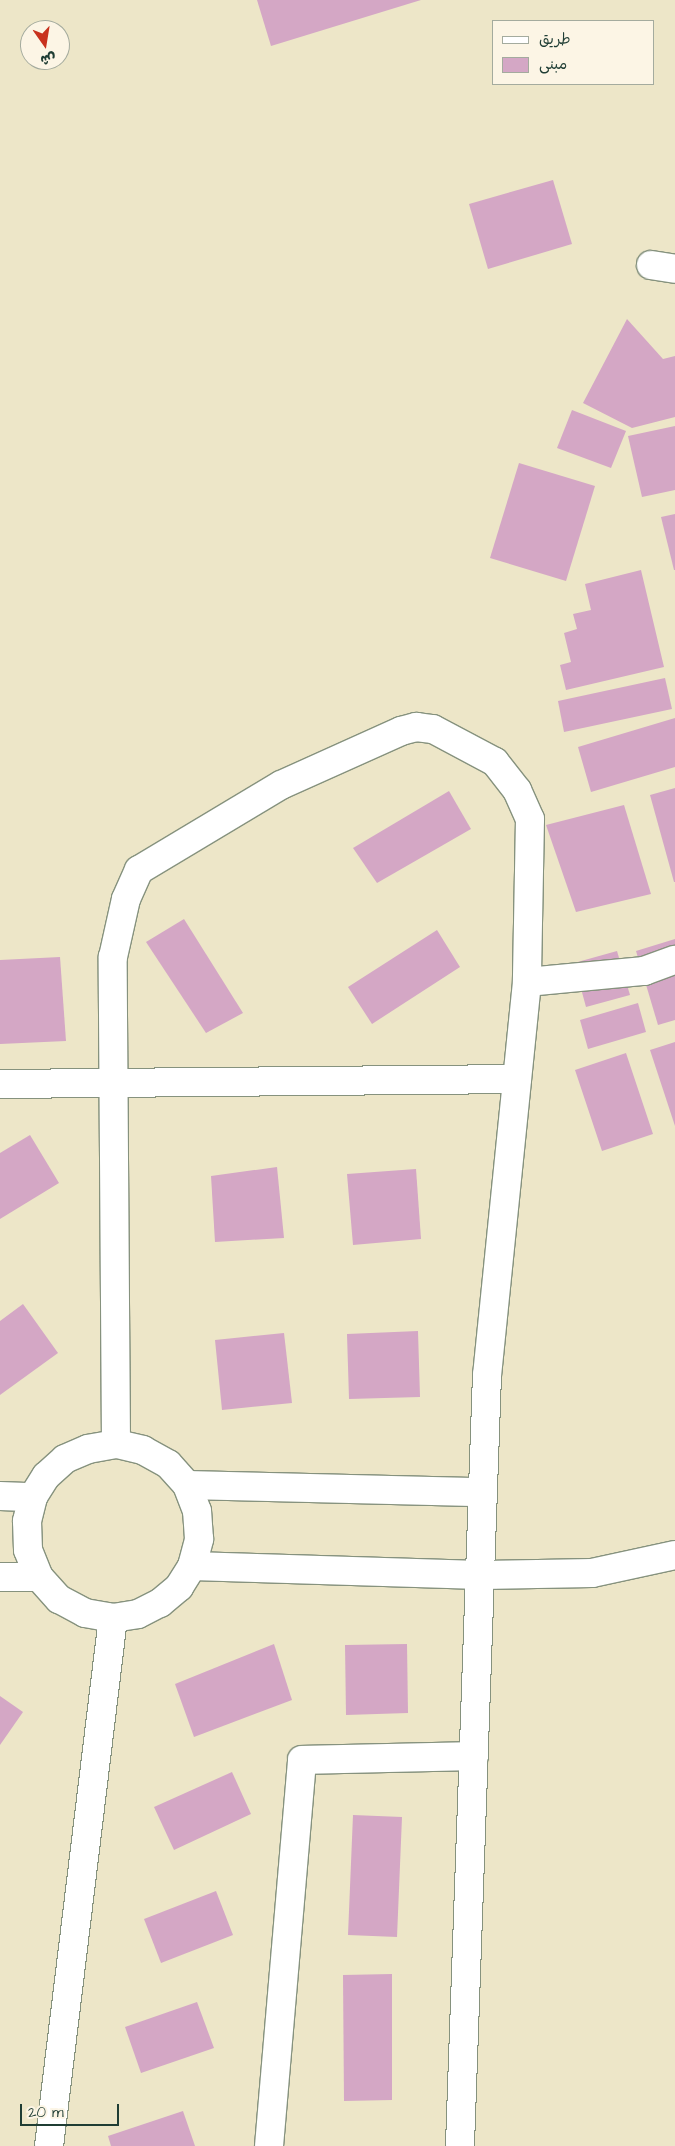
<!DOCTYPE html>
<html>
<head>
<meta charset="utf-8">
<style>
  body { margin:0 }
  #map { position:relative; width:675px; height:2146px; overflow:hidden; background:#ede6c8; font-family:"Architects Daughter","Playpen Sans Arabic",sans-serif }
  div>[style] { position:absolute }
  .building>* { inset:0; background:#d4a7c5 }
  .roads { filter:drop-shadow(1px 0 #86927e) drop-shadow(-1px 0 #86927e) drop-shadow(0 1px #86927e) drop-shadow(0 -1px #86927e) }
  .minor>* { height:28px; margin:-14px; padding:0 14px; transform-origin:14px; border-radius:14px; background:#fff }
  span { translate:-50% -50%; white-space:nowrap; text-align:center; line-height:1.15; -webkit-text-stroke:4px #fcf5e5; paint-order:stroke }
  .legend { position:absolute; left:492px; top:20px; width:162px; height:65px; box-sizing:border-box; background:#fcf5e5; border:1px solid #a4ab9e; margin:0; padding:6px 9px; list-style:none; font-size:15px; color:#1f3d34 }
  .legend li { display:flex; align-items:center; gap:10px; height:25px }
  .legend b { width:25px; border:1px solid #a4ab9e }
  .north { position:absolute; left:20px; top:20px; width:50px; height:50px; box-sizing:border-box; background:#fcf5e5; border:1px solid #a4ab9e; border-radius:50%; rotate:167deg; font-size:14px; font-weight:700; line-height:20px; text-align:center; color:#1f3d34 }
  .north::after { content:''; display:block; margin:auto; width:18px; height:22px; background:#c8321e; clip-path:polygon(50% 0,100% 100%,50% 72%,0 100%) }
  .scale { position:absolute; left:20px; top:2104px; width:99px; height:22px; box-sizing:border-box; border:2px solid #1f3d34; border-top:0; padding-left:6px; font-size:15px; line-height:18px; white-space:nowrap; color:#1f3d34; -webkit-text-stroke:4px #fcf5e5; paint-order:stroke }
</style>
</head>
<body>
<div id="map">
  <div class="building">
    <div style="clip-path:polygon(257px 0,421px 0,271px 46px)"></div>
    <div style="clip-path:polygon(553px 180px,572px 244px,488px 269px,469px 204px)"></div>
    <div style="clip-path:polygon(627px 319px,663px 359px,675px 356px,675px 417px,632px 428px,583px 403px)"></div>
    <div style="clip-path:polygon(572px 410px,626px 431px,611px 468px,557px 448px)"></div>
    <div style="clip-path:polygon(675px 426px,675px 490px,642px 497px,628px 436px)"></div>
    <div style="clip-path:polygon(519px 463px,595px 486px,566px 581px,490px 558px)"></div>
    <div style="clip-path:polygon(675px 514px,675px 570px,674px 570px,661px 517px)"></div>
    <div style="clip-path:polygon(641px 570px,664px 667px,566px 690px,560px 665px,571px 662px,564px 633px,577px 629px,573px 614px,591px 610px,585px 584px)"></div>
    <div style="clip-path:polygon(665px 678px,672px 709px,564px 732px,558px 701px)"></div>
    <div style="clip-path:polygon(675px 718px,675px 767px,591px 792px,578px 747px)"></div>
    <div style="clip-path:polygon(675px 788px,675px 882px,674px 882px,650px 795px)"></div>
    <div style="clip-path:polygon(449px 791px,471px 829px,377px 883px,353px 848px)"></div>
    <div style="clip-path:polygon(624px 805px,651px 894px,576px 912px,546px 825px)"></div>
    <div style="clip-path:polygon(184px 919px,243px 1013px,206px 1033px,146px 942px)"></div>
    <div style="clip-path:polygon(437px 930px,460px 967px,372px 1024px,348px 987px)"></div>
    <div style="clip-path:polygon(675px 939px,675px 1020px,658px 1025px,636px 951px)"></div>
    <div style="clip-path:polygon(617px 951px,630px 995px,586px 1007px,574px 963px)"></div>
    <div style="clip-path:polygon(60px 957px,66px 1041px,0 1044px,0 960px)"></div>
    <div style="clip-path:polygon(638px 1003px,646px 1032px,588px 1049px,580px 1020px)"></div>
    <div style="clip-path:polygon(675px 1042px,675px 1126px,650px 1050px)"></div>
    <div style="clip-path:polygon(626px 1053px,653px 1134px,602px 1151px,575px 1070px)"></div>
    <div style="clip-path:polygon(30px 1135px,59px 1183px,0 1219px,0 1153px)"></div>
    <div style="clip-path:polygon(277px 1167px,284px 1238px,215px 1242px,211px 1176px)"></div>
    <div style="clip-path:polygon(416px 1169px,421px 1239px,353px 1245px,347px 1174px)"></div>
    <div style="clip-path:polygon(23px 1304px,58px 1353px,0 1395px,0 1321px)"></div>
    <div style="clip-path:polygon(418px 1331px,420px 1397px,349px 1399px,347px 1334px)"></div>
    <div style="clip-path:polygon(284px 1333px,292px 1403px,222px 1410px,215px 1340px)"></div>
    <div style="clip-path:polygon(274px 1644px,292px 1700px,194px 1737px,175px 1684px)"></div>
    <div style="clip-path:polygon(407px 1644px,408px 1713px,346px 1715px,345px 1645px)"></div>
    <div style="clip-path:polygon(0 1696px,23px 1712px,0 1745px)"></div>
    <div style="clip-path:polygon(232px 1772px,251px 1814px,174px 1850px,154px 1807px)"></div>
    <div style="clip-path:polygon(353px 1815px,402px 1817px,397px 1937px,348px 1935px)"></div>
    <div style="clip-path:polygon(216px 1891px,233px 1935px,161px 1963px,144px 1919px)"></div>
    <div style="clip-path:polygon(392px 1974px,392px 2100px,344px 2101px,343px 1975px)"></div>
    <div style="clip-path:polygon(197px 2002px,214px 2048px,141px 2073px,125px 2027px)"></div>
    <div style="clip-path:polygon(183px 2111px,195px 2146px,111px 2146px,108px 2136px)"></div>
  </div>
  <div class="roads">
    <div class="minor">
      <div style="left:651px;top:265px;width:24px;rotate:9deg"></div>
      <div style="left:527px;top:982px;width:118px;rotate:-5.4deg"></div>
      <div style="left:644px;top:971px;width:33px;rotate:-20deg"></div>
      <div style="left:0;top:1084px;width:517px;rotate:-0.55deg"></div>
      <div style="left:116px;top:1444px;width:487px;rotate:-90.4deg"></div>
      <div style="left:113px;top:957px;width:59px;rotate:-77.4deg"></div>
      <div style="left:126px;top:899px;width:32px;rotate:-66deg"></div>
      <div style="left:139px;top:870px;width:165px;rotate:-30.9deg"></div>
      <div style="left:281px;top:785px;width:132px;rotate:-24.2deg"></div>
      <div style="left:401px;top:731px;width:16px;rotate:-15deg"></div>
      <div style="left:416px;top:727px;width:17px;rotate:7deg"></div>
      <div style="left:433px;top:729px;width:70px;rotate:28deg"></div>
      <div style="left:495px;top:762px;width:36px;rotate:52deg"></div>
      <div style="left:517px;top:790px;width:32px;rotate:66deg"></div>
      <div style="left:530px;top:819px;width:163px;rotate:91.1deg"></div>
      <div style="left:527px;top:982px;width:395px;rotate:95.8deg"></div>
      <div style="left:487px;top:1375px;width:771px;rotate:92.01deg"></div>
      <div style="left:187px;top:1485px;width:296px;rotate:1.4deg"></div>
      <div style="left:0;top:1496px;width:33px;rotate:2deg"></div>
      <div style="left:192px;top:1566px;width:288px;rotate:1.8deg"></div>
      <div style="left:480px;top:1575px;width:112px;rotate:-1deg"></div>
      <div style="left:592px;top:1573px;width:85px;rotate:-12.2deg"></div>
      <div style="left:0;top:1577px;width:39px"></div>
      <div style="left:39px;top:1577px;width:30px;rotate:48deg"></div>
      <div style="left:59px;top:1599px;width:30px;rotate:28deg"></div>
      <div style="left:85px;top:1613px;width:28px;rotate:10deg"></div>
      <div style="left:113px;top:1618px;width:25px;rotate:-9deg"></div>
      <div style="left:138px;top:1614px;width:25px;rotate:-27deg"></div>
      <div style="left:160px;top:1603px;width:25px;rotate:-40deg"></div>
      <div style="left:179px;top:1587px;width:25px;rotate:-58deg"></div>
      <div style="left:192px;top:1566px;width:28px;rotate:-75deg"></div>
      <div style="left:199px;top:1539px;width:28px;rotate:-94deg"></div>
      <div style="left:197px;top:1511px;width:28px;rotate:-111deg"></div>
      <div style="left:187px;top:1485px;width:28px;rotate:-132deg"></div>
      <div style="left:168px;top:1464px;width:29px;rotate:-151deg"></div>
      <div style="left:143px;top:1450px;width:28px;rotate:-167deg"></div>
      <div style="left:116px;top:1444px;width:28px;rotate:170deg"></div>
      <div style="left:88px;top:1449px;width:25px;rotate:157deg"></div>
      <div style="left:65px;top:1459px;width:25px;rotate:138deg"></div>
      <div style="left:46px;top:1476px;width:25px;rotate:122deg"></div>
      <div style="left:33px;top:1497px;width:25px;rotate:104deg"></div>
      <div style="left:27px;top:1521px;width:29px;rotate:88deg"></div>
      <div style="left:28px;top:1550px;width:29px;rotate:68deg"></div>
      <div style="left:49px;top:2146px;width:532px;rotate:-83.09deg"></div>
      <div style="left:269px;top:2146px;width:387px;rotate:-85.1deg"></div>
      <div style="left:302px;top:1760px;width:172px;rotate:-1.3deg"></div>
    </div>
  </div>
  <ul class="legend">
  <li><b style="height:6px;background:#fff"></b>طريق</li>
  <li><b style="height:14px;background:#d4a7c5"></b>مبنى</li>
  </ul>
  <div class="north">ش</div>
  <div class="scale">20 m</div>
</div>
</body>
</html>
